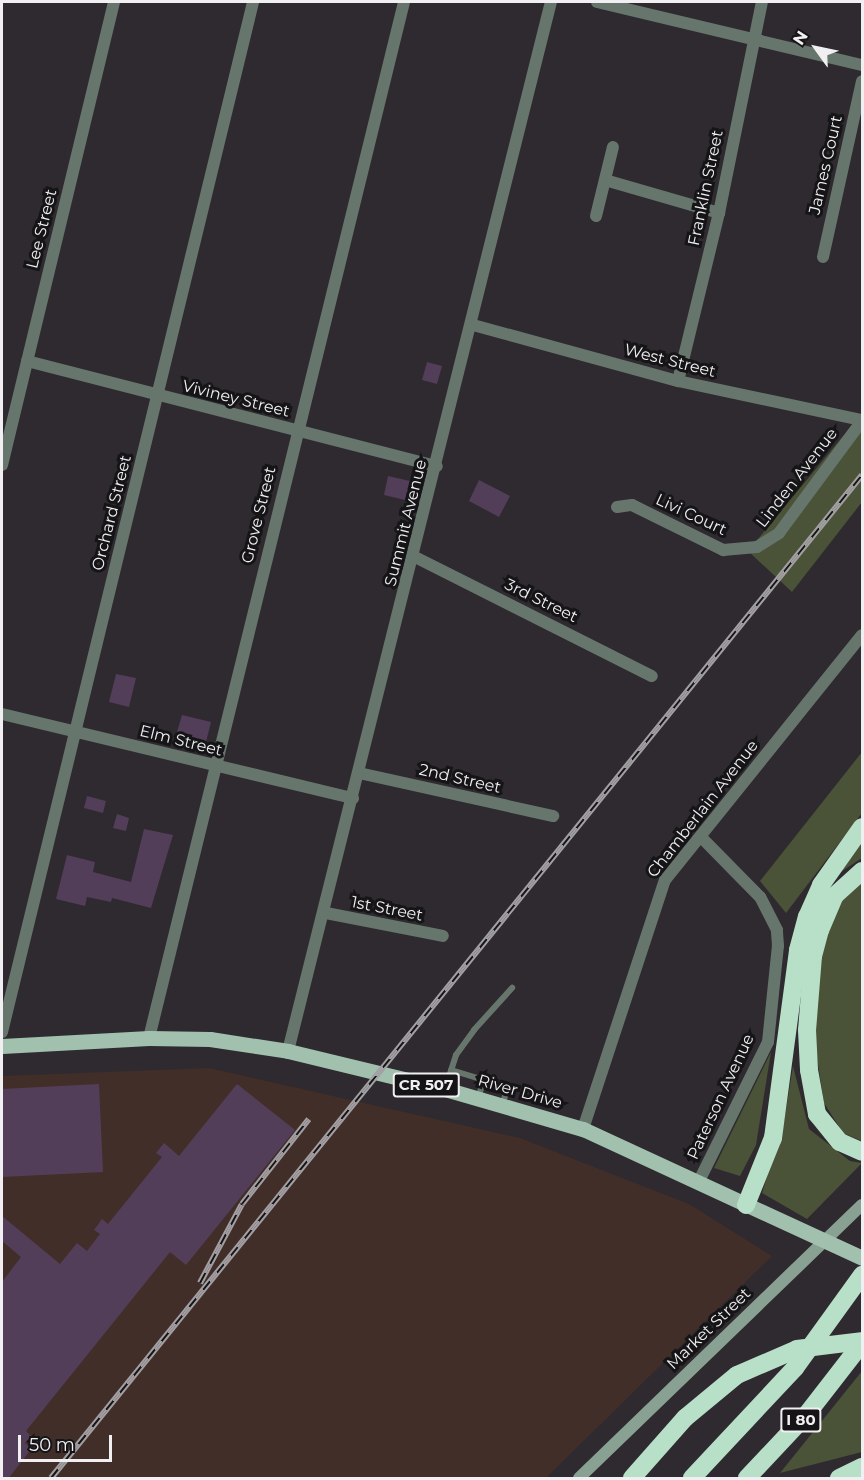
<!DOCTYPE html>
<html>
<head>
<meta charset="utf-8">
<style>
  body { margin:0 }
  #map { position:relative; width:864px; height:1480px; overflow:hidden; background:#2e2a2f; font-family:Montserrat,sans-serif }
  div>[style] { position:absolute }
  .industrial>* { inset:0; background:#412e29 }
  .green>* { inset:0; background:#4a5237 }
  .building>* { inset:0; background:#533e59 }
  .lane>* { height:6px; margin:-3px; padding:0 3px; transform-origin:3px; border-radius:3px; background:#67766d }
  .street>* { height:12px; margin:-6px; padding:0 6px; transform-origin:6px; border-radius:6px; background:#67766d }
  .secondary>* { height:12px; margin:-6px; padding:0 6px; transform-origin:6px; border-radius:6px; background:#88a192 }
  .primary>* { height:15px; margin:-7.5px; padding:0 7.5px; transform-origin:7.5px; border-radius:7.5px; background:#a1c1ae }
  .highway>* { height:18px; margin:-9px; padding:0 9px; transform-origin:9px; border-radius:9px; background:#b8dfc7 }
  .rail>* { height:6px; margin-top:-3px; transform-origin:0; background:repeating-linear-gradient(90deg,#151416 0 11px,#a3a0a4 0 22px); box-sizing:border-box; border-block:2px solid #a3a0a4 }
  .highway-bridge>* { height:18px; margin:-9px; padding:0 9px; transform-origin:9px; border-radius:9px; background:#b8dfc7 }
  span { translate:-50% -50%; white-space:nowrap; text-align:center; line-height:1.15; -webkit-text-stroke:6px #151416; paint-order:stroke }
  .shield-label span { padding:2px 4px; background:#151416; border:2px solid; border-radius:4px; -webkit-text-stroke-width:0 }
  .shield-label { font-size:15px; color:#f1eff2; font-weight:700 }
  .street-label { font-size:16px; color:#f1eff2 }
  .frame { position:absolute; inset:0; border:3px solid #f1eff2; pointer-events:none }
  .north { position:absolute; left:786px; top:18px; width:60px; height:60px; -webkit-text-stroke:4px #151416; paint-order:stroke; rotate:303deg; font-size:16px; font-weight:700; line-height:24px; text-align:center; color:#f1eff2 }
  .north::after { content:''; display:block; margin:auto; width:21px; height:27px; background:#f1eff2; clip-path:polygon(50% 0,100% 100%,50% 72%,0 100%) }
  .scale { position:absolute; left:18px; top:1435px; width:94px; height:27px; box-sizing:border-box; border:3px solid #f1eff2; border-top:0; padding-left:8px; font-size:18px; line-height:21px; white-space:nowrap; color:#f1eff2; -webkit-text-stroke:4px #151416; paint-order:stroke }
</style>
</head>
<body>
<div id="map">
  <div class="industrial">
    <div style="clip-path:polygon(209px 1068px,520px 1138px,689px 1204px,772px 1256px,546px 1478px,2px 1478px,2px 1076px)"></div>
  </div>
  <div class="green">
    <div style="clip-path:polygon(862px 413px,862px 502px,792px 592px,748px 551px)"></div>
    <div style="clip-path:polygon(862px 752px,862px 813px,786px 913px,760px 881px)"></div>
    <div style="clip-path:polygon(862px 834px,862px 858px,830px 879px)"></div>
    <div style="clip-path:polygon(862px 879px,862px 1141px,843px 1133px,824px 1103px,814px 1038px,817px 972px,829px 921px,849px 886px)"></div>
    <div style="clip-path:polygon(771px 1052px,756px 1145px,740px 1176px,714px 1168px)"></div>
    <div style="clip-path:polygon(793px 1066px,809px 1129px,850px 1161px,862px 1163px,807px 1219px,762px 1193px,784px 1122px)"></div>
    <div style="clip-path:polygon(862px 1371px,862px 1452px,780px 1473px)"></div>
  </div>
  <div class="building">
    <div style="clip-path:polygon(427px 362px,442px 366px,437px 384px,422px 380px)"></div>
    <div style="clip-path:polygon(388px 476px,410px 481px,405px 500px,384px 495px)"></div>
    <div style="clip-path:polygon(479px 480px,510px 496px,499px 517px,469px 501px)"></div>
    <div style="clip-path:polygon(116px 674px,136px 678px,129px 707px,109px 702px)"></div>
    <div style="clip-path:polygon(182px 715px,211px 722px,204px 750px,174px 742px)"></div>
    <div style="clip-path:polygon(87px 796px,106px 801px,103px 813px,84px 808px)"></div>
    <div style="clip-path:polygon(117px 814px,129px 818px,126px 831px,113px 828px)"></div>
    <div style="clip-path:polygon(144px 829px,173px 835px,151px 908px,112px 898px,111px 902px,87px 897px,85px 906px,56px 899px,67px 855px,95px 862px,93px 872px,131px 882px)"></div>
    <div style="clip-path:polygon(99px 1084px,103px 1172px,2px 1177px,2px 1089px)"></div>
    <div style="clip-path:polygon(237px 1084px,295px 1130px,186px 1265px,170px 1252px,26px 1431px,31px 1436px,25px 1443px,32px 1448px,8px 1479px,2px 1479px,2px 1282px,21px 1257px,2px 1241px,2px 1216px,60px 1264px,77px 1243px,87px 1251px,100px 1234px,94px 1230px,102px 1219px,108px 1224px,162px 1157px,156px 1153px,164px 1143px,179px 1156px)"></div>
  </div>
  <div class="lane">
    <div style="left:451px;top:1070px;width:59px;rotate:16.9deg"></div>
    <div style="left:507px;top:1087px;width:18px;rotate:103deg"></div>
    <div style="left:445px;top:1089px;width:36px;rotate:-72deg"></div>
    <div style="left:456px;top:1055px;width:31px;rotate:-54deg"></div>
    <div style="left:474px;top:1030px;width:57px;rotate:-47.9deg"></div>
    <div style="left:478px;top:1098px;width:19px;rotate:-72deg"></div>
  </div>
  <div class="street">
    <div style="left:597px;top:2px;width:272px;rotate:13.4deg"></div>
    <div style="left:605px;top:180px;width:119px;rotate:16.1deg"></div>
    <div style="left:596px;top:216px;width:71px;rotate:-76.2deg"></div>
    <div style="left:823px;top:257px;width:180px;rotate:-77.5deg"></div>
    <div style="left:473px;top:325px;width:213px;rotate:15.3deg"></div>
    <div style="left:678px;top:381px;width:188px;rotate:12deg"></div>
    <div style="left:27px;top:361px;width:423px;rotate:14.4deg"></div>
    <div style="left:678px;top:381px;width:173px;rotate:-76.3deg"></div>
    <div style="left:719px;top:213px;width:215px;rotate:-78.5deg"></div>
    <div style="left:2px;top:465px;width:476px;rotate:-76.4deg"></div>
    <div style="left:617px;top:507px;width:15px;rotate:-8deg"></div>
    <div style="left:632px;top:505px;width:102px;rotate:26.3deg"></div>
    <div style="left:723px;top:550px;width:34px;rotate:-5deg"></div>
    <div style="left:757px;top:547px;width:26px;rotate:-32deg"></div>
    <div style="left:779px;top:533px;width:139px;rotate:-53.5deg"></div>
    <div style="left:415px;top:557px;width:265px;rotate:26.7deg"></div>
    <div style="left:2px;top:714px;width:361px;rotate:13.5deg"></div>
    <div style="left:359px;top:773px;width:199px;rotate:12.5deg"></div>
    <div style="left:326px;top:913px;width:119px;rotate:11.1deg"></div>
    <div style="left:2px;top:1032px;width:1060px;rotate:-76.3deg"></div>
    <div style="left:149px;top:1038px;width:1067px;rotate:-76.17deg"></div>
    <div style="left:288px;top:1051px;width:1081px;rotate:-75.93deg"></div>
    <div style="left:583px;top:1129px;width:262px;rotate:-71.8deg"></div>
    <div style="left:665px;top:880px;width:314px;rotate:-51.2deg"></div>
    <div style="left:698px;top:1183px;width:157px;rotate:-63.6deg"></div>
    <div style="left:768px;top:1042px;width:97px;rotate:-84.1deg"></div>
    <div style="left:778px;top:946px;width:16px;rotate:-94deg"></div>
    <div style="left:777px;top:930px;width:37px;rotate:-117deg"></div>
    <div style="left:760px;top:897px;width:84px;rotate:-134.5deg"></div>
  </div>
  <div class="secondary">
    <div style="left:579px;top:1478px;width:393px;rotate:-44deg"></div>
  </div>
  <div class="primary">
    <div style="left:2px;top:1046px;width:147px;rotate:-3.1deg"></div>
    <div style="left:149px;top:1038px;width:61px;rotate:0.9deg"></div>
    <div style="left:210px;top:1039px;width:79px;rotate:8.7deg"></div>
    <div style="left:288px;top:1051px;width:162px;rotate:13.6deg"></div>
    <div style="left:445px;top:1089px;width:144px;rotate:16.2deg"></div>
    <div style="left:583px;top:1129px;width:307px;rotate:24.8deg"></div>
  </div>
  <div class="highway">
    <div style="left:862px;top:871px;width:36px;rotate:138deg"></div>
    <div style="left:835px;top:895px;width:38px;rotate:113deg"></div>
    <div style="left:820px;top:930px;width:27px;rotate:105deg"></div>
    <div style="left:813px;top:956px;width:74px;rotate:94.6deg"></div>
    <div style="left:807px;top:1030px;width:40px;rotate:87.1deg"></div>
    <div style="left:809px;top:1070px;width:45px;rotate:79.7deg"></div>
    <div style="left:817px;top:1114px;width:36px;rotate:51deg"></div>
    <div style="left:840px;top:1142px;width:24px;rotate:24deg"></div>
    <div style="left:746px;top:1205px;width:72px;rotate:-68.1deg"></div>
    <div style="left:773px;top:1138px;width:190px;rotate:-82.4deg"></div>
    <div style="left:798px;top:950px;width:34px;rotate:-75deg"></div>
    <div style="left:807px;top:917px;width:35px;rotate:-66deg"></div>
    <div style="left:821px;top:885px;width:71px;rotate:-54.7deg"></div>
    <div style="left:632px;top:1478px;width:80px;rotate:-48.5deg"></div>
    <div style="left:685px;top:1418px;width:67px;rotate:-39.6deg"></div>
    <div style="left:737px;top:1375px;width:65px;rotate:-23.4deg"></div>
    <div style="left:797px;top:1349px;width:65px;rotate:-7deg"></div>
    <div style="left:692px;top:1478px;width:151px;rotate:-46.9deg"></div>
    <div style="left:747px;top:1478px;width:88px;rotate:-46.8deg"></div>
    <div style="left:807px;top:1414px;width:90px;rotate:-52.2deg"></div>
    <div style="left:839px;top:1478px;width:25px;rotate:-26deg"></div>
  </div>
  <div class="rail">
    <div style="left:200px;top:1283px;width:89px;rotate:-62deg"></div>
    <div style="left:242px;top:1204px;width:108px;rotate:-51.8deg"></div>
    <div style="left:51px;top:1478px;width:1290px;rotate:-51.04deg"></div>
  </div>
  <div class="highway-bridge">
    <div style="left:795px;top:1368px;width:115px;rotate:-54.2deg"></div>
  </div>
  <div class="shield-label">
    <span style="left:426px;top:1085px">CR 507</span>
    <span style="left:801px;top:1420px">I 80</span>
  </div>
  <div class="street-label">
    <span style="left:826px;top:165px;rotate:-77deg">James Court</span>
    <span style="left:706px;top:188px;rotate:-78deg">Franklin Street</span>
    <span style="left:42px;top:229px;rotate:-76deg">Lee Street</span>
    <span style="left:670px;top:361px;rotate:14deg">West Street</span>
    <span style="left:236px;top:399px;rotate:14deg">Viviney Street</span>
    <span style="left:797px;top:478px;rotate:-52deg">Linden Avenue</span>
    <span style="left:112px;top:513px;rotate:-76deg">Orchard Street</span>
    <span style="left:259px;top:515px;rotate:-76deg">Grove Street</span>
    <span style="left:691px;top:515px;rotate:25deg">Livi Court</span>
    <span style="left:406px;top:523px;rotate:-76deg">Summit Avenue</span>
    <span style="left:541px;top:601px;rotate:26deg">3rd Street</span>
    <span style="left:181px;top:741px;rotate:14deg">Elm Street</span>
    <span style="left:460px;top:779px;rotate:13deg">2nd Street</span>
    <span style="left:703px;top:809px;rotate:-52deg">Chamberlain Avenue</span>
    <span style="left:387px;top:909px;rotate:11deg">1st Street</span>
    <span style="left:520px;top:1092px;rotate:16deg">River Drive</span>
    <span style="left:721px;top:1097px;rotate:-65deg">Paterson Avenue</span>
    <span style="left:709px;top:1329px;rotate:-44deg">Market Street</span>
  </div>
  <div class="frame"></div>
  <div class="north">N</div>
  <div class="scale">50 m</div>
</div>
</body>
</html>
